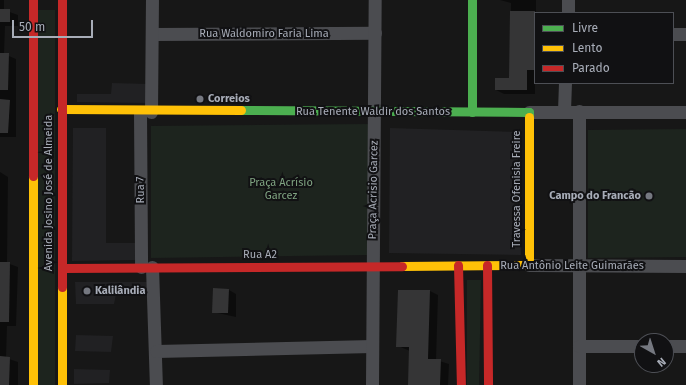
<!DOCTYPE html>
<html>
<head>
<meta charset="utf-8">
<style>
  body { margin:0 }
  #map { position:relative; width:686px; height:385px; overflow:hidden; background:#171717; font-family:"Fira Sans",sans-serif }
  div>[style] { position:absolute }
  .built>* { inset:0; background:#212123 }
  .green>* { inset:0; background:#1d241e }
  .shadow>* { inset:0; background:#0007 }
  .building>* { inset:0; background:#353536 }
  .street>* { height:13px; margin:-6.5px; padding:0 6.5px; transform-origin:6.5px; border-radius:6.5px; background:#4b4c50 }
  .fast>* { height:9px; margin:-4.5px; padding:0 4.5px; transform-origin:4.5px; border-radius:4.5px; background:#4caf50 }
  .slow>* { height:9px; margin:-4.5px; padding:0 4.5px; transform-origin:4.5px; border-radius:4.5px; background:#ffc107 }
  .jam>* { height:9px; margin:-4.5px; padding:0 4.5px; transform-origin:4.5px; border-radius:4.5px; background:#c62828 }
  .dots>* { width:11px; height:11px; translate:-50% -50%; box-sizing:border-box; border:2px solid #111113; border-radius:50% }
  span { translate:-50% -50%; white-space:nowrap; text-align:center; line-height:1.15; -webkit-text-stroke:4px #111113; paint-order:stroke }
  .street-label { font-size:11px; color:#a8adb8 }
  .poi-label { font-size:11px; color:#a8adb8; font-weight:700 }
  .left { translate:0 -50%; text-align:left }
  .right { translate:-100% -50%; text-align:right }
  .park-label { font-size:11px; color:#7fa381 }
  .legend { position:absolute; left:534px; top:12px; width:140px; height:72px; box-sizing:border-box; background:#111113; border:1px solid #4d4f55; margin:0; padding:5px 7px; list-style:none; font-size:12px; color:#a8adb8 }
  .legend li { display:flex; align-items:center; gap:8px; height:20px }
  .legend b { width:20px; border:1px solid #4d4f55 }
  .north { position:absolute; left:634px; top:333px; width:40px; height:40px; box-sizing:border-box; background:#111113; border:1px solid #4d4f55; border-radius:50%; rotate:141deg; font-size:11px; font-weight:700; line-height:16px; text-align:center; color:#a8adb8 }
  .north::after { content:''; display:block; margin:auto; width:14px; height:18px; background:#757880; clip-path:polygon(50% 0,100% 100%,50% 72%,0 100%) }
  .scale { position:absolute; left:12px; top:20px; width:81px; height:18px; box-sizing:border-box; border:2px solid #a8adb8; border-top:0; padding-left:5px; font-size:12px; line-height:14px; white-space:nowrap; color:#a8adb8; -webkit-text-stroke:3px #111113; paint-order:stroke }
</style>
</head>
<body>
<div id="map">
  <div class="built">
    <div style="clip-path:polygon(112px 83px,148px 84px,147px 103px,77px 102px,77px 94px,111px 94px)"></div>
    <div style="clip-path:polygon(73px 128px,106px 128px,106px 243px,136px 243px,136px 260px,72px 261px)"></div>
    <div style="clip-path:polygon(390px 128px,517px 132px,521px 255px,389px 253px)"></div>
    <div style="clip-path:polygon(75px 282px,147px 282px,147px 293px,116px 294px,114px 304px,76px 304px)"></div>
    <div style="clip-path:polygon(76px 335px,113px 336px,111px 352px,75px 351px)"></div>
    <div style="clip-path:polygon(74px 369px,110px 370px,109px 383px,74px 384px)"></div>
  </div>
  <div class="green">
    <div style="clip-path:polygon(37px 10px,55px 10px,55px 385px,38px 385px)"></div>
    <div style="clip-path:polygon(370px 124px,367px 255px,151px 258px,151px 126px)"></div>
    <div style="clip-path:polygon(686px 129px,686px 257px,588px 258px,588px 130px)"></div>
    <div style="clip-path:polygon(467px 280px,481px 280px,479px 385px,467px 385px)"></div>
  </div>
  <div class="shadow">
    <div style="clip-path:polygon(0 0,4px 0,4px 10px,18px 15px,18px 26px,5px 26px,4px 54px,16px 59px,16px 137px,0 137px)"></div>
    <div style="clip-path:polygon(500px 0,536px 0,536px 12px,543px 13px,535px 13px,535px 94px,504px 94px,496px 90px,510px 79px,511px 3px)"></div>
    <div style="clip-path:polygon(0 172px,8px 177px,7px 263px,18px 267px,16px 326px,7px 326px,6px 358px,18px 362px,18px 385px,0 385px)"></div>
    <div style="clip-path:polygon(229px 290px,236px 294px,236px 317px,213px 312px)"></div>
    <div style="clip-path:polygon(430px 291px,438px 295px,436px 360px,449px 364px,448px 385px,409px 385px,410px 351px,398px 346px)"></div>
  </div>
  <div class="building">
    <div style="clip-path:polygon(0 9px,10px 9px,10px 22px,0 22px)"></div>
    <div style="clip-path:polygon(510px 11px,535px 11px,535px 70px,527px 70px,527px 90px,495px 90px,495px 78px,509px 78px)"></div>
    <div style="clip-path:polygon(0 53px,9px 53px,8px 90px,0 90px)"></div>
    <div style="clip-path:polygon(0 99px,10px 100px,8px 133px,0 133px)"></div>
    <div style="clip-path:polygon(0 262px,10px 262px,9px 322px,0 322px)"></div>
    <div style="clip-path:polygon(213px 288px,229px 289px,228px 313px,212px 313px)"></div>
    <div style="clip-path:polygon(398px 290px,430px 290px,428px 359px,441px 359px,440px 385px,408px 385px,409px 347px,396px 347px)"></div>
    <div style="clip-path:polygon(0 356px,10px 357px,9px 385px,0 385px)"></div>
  </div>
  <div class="street">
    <div style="left:568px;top:0;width:13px;rotate:90deg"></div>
    <div style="left:152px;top:34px;width:223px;rotate:-0.3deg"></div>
    <div style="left:673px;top:34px;width:13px"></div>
    <div style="left:564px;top:111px;width:28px;rotate:-88deg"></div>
    <div style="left:579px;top:111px;width:274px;rotate:90deg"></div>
    <div style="left:140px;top:112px;width:155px;rotate:89.6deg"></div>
    <div style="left:151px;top:112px;width:112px;rotate:-89.5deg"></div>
    <div style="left:529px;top:112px;width:157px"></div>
    <div style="left:529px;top:265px;width:157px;rotate:0.4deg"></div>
    <div style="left:152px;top:267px;width:118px;rotate:88.1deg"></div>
    <div style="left:579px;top:346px;width:63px"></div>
    <div style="left:666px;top:346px;width:20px"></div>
    <div style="left:156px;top:351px;width:216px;rotate:-1.3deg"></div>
    <div style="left:372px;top:385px;width:385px;rotate:-89.6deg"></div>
  </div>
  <div class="fast">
    <div style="left:472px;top:0;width:112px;rotate:90deg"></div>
    <div style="left:241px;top:110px;width:288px;rotate:0.4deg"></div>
    <div style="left:529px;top:112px;width:5px;rotate:90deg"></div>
  </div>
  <div class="slow">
    <div style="left:61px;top:109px;width:180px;rotate:0.3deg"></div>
    <div style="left:33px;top:176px;width:209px;rotate:90deg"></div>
    <div style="left:402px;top:266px;width:127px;rotate:-0.5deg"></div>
    <div style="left:529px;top:265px;width:148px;rotate:-90deg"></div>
    <div style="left:62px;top:287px;width:98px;rotate:90deg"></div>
  </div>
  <div class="jam">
    <div style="left:33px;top:0;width:176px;rotate:90deg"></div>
    <div style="left:62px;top:0;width:287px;rotate:90deg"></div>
    <div style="left:458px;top:265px;width:120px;rotate:88.6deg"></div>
    <div style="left:487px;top:265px;width:120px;rotate:89.5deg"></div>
    <div style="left:62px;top:268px;width:340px;rotate:-0.3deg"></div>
  </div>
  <div class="dots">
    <div style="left:200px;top:99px;background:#757880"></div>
    <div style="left:649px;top:196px;background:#757880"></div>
    <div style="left:87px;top:291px;background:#757880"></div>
  </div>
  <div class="street-label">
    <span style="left:264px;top:34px">Rua Waldomiro Faria Lima</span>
    <span style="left:373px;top:112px">Rua Tenente Waldir dos Santos</span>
    <span style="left:517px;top:189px;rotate:-90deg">Travessa Ofenisia Freire</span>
    <span style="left:141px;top:190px;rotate:-90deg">Rua 7</span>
    <span style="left:374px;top:190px;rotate:-89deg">Praça Acrisio Garcez</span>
    <span style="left:49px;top:193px;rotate:-90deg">Avenida Josino José de Almeida</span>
    <span style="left:260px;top:255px">Rua A2</span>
    <span style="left:572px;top:266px">Rua Antônio Leite Guimarães</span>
  </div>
  <div class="poi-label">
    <span class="left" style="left:208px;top:99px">Correios</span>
    <span class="right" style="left:641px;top:196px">Campo do Francão</span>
    <span class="left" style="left:95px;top:291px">Kalilândia</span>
  </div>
  <div class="park-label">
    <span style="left:281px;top:190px">Praça Acrísio<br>Garcez</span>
  </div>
  <ul class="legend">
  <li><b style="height:5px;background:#4caf50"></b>Livre</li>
  <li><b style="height:5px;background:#ffc107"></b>Lento</li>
  <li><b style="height:5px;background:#c62828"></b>Parado</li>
  </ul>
  <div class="north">N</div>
  <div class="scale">50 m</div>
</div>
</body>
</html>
